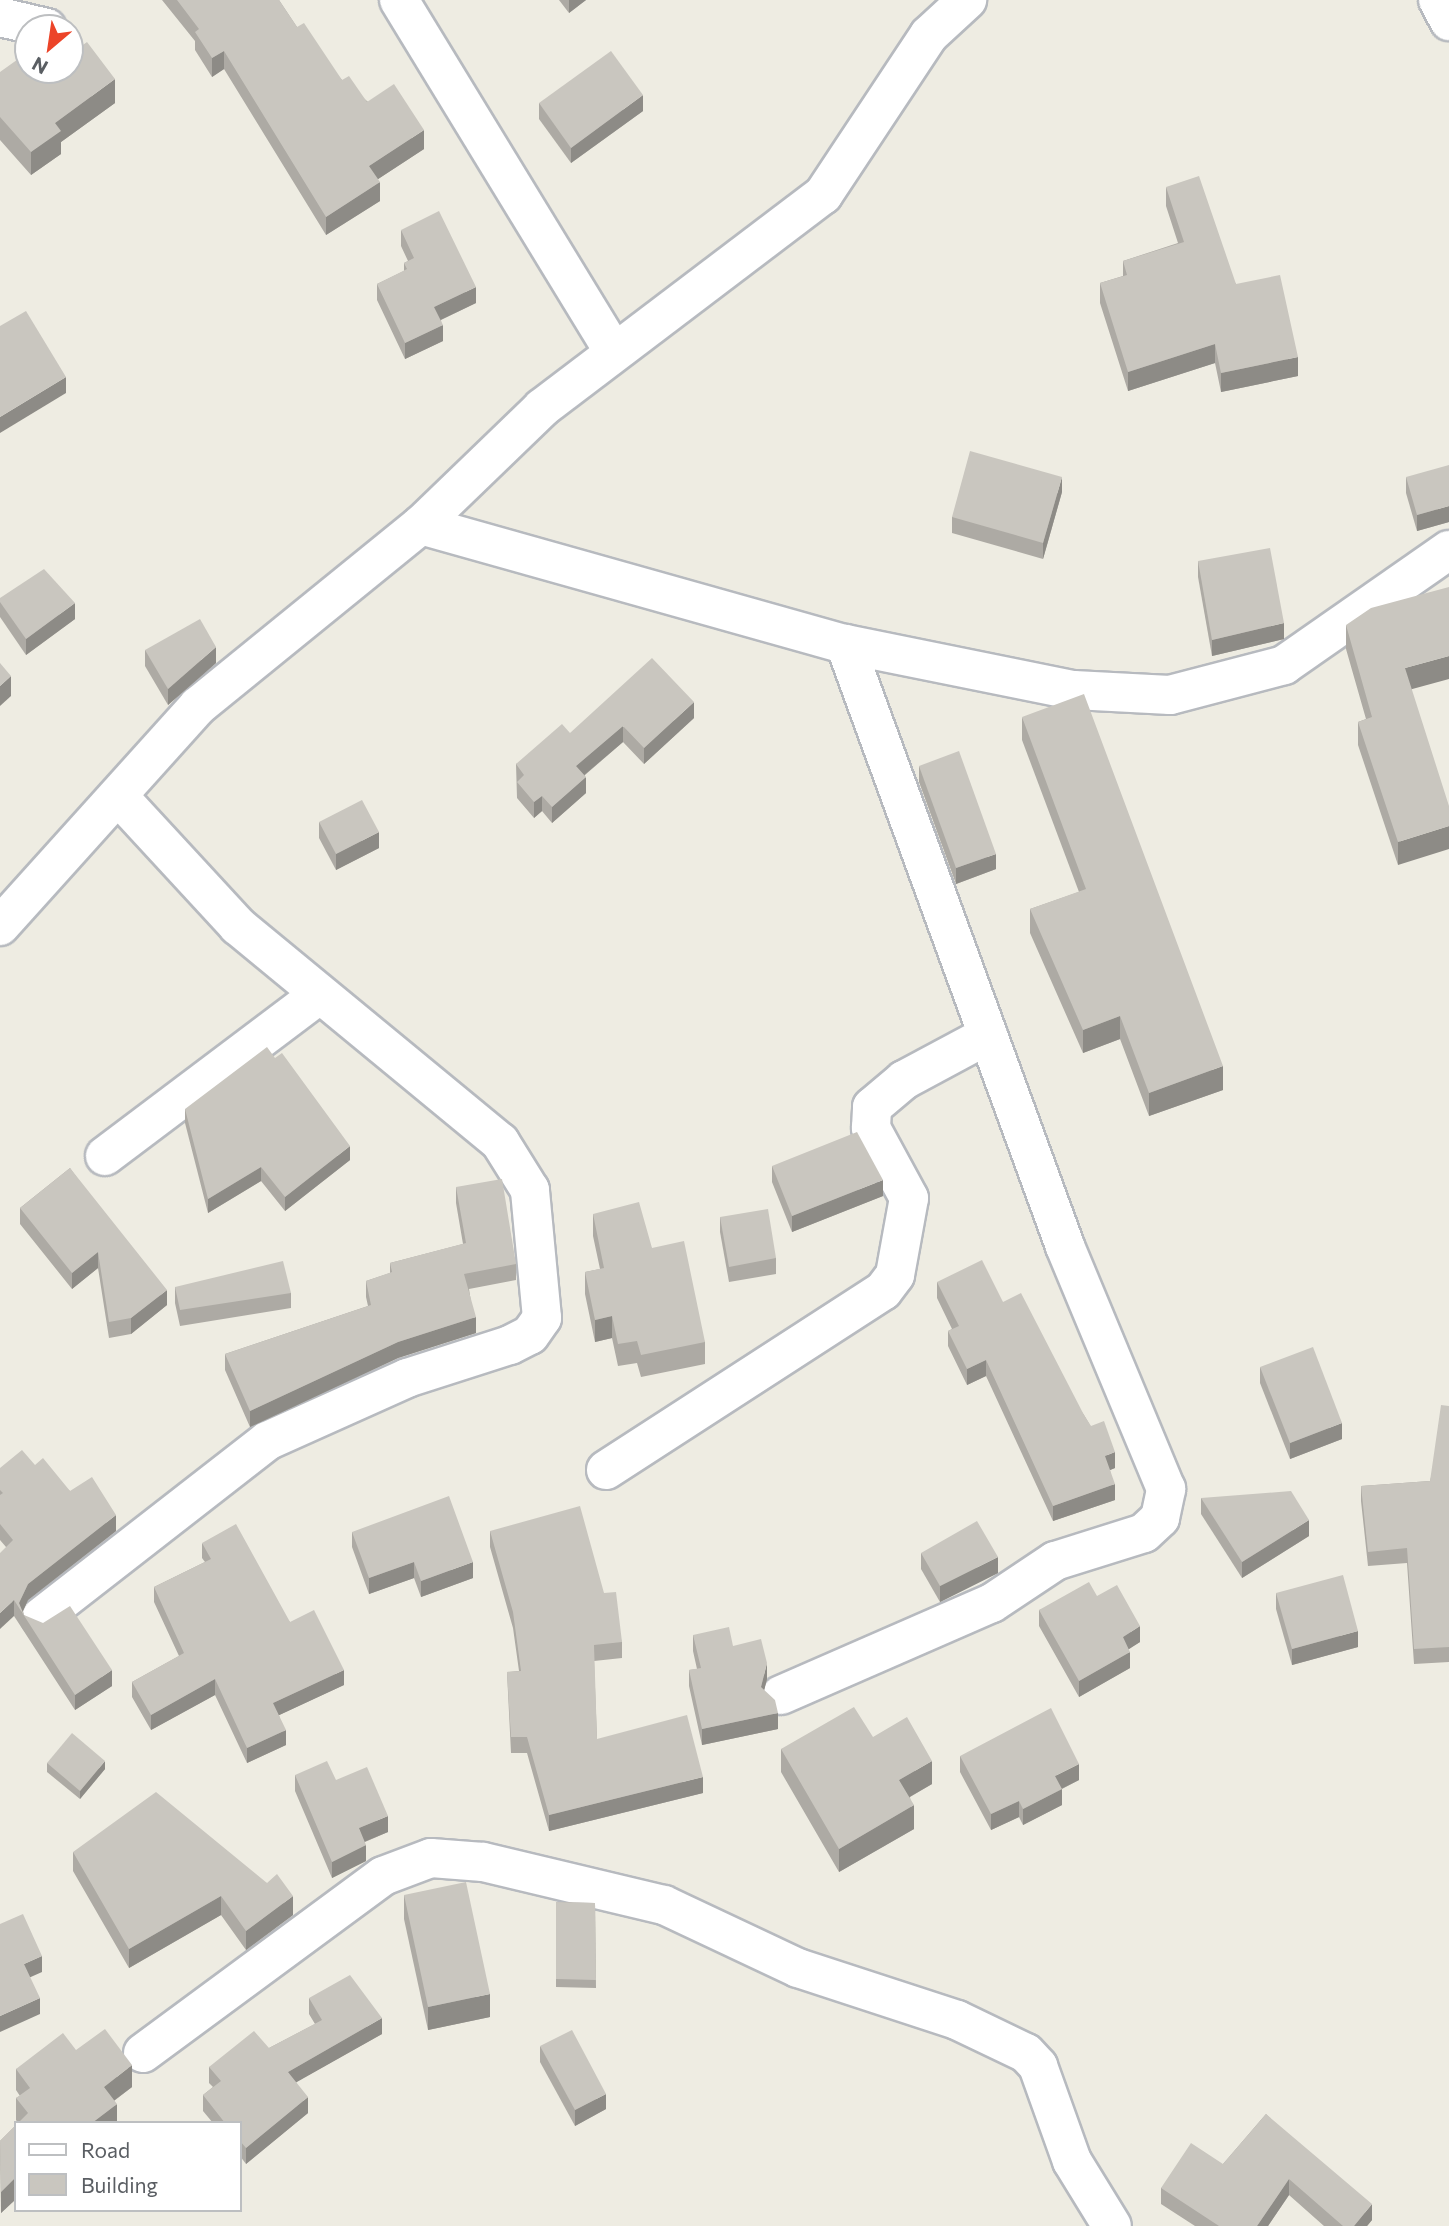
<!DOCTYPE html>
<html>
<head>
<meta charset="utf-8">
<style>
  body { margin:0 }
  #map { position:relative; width:1449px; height:2226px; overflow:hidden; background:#eeece2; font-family:Commissioner,sans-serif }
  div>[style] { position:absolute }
  .roads { filter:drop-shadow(2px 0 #b7babf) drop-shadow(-2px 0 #b7babf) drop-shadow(0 2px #b7babf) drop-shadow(0 -2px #b7babf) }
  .street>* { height:38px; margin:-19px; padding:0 19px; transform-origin:19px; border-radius:19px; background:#fff }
  .secondary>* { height:38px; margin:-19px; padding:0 19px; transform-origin:19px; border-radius:19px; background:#fff }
  .wall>* { inset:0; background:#adaaa4 }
  .shaded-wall>* { inset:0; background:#8d8b86 }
  .building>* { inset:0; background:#c9c6bf }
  span { translate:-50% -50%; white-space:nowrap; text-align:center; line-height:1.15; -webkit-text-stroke:6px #fff; paint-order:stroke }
  .legend { position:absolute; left:14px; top:2121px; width:228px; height:91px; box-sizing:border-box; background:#fff; border:2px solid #bdbfc1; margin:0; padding:9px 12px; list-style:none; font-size:21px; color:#5a5e63 }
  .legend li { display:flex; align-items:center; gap:14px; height:35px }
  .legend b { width:35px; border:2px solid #bdbfc1 }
  .north { position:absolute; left:14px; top:14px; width:70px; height:70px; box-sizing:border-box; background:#fff; border:2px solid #bdbfc1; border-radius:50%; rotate:209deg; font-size:19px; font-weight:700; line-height:28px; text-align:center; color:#5a5e63 }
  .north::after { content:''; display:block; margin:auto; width:24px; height:32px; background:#ec4429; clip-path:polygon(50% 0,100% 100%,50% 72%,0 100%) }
</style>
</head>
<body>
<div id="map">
  <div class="roads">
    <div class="street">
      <div style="left:399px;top:0;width:412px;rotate:58.6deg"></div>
      <div style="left:0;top:17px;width:48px;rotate:13.2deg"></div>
      <div style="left:421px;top:525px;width:440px;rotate:15.7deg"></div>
      <div style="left:845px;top:644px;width:234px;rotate:11.4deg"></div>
      <div style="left:1074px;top:690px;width:96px;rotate:3deg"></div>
      <div style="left:1170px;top:695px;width:118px;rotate:-14.7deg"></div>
      <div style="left:1284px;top:665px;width:201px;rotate:-34.9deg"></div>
      <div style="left:0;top:926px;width:296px;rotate:-48deg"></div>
      <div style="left:198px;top:706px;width:287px;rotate:-39.1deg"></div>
      <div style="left:421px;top:525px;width:168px;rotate:-44deg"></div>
      <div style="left:542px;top:408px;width:353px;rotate:-37.2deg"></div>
      <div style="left:823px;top:195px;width:192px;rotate:-56.5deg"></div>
      <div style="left:929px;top:35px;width:52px;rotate:-42.6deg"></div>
      <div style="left:105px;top:1156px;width:266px;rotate:-37deg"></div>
      <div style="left:606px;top:1470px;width:330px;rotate:-32.9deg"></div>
      <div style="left:883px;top:1291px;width:20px;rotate:-53deg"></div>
      <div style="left:895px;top:1275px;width:78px;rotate:-79.7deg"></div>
      <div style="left:909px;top:1198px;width:80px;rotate:-118.5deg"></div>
      <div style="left:871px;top:1128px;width:21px;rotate:-87deg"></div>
      <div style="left:872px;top:1107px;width:42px;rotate:-40.2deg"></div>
      <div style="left:904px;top:1080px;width:95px;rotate:-28.2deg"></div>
      <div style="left:41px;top:1617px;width:286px;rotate:-37.9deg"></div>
      <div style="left:267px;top:1441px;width:154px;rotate:-24.2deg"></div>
      <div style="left:407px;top:1378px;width:108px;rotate:-17.8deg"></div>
      <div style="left:510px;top:1345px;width:22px;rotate:-27deg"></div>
      <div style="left:530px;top:1335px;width:21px;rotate:-55deg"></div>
      <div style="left:542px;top:1318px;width:129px;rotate:-95.4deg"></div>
      <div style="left:530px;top:1190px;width:57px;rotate:-122deg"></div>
      <div style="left:500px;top:1142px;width:340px;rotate:-140.5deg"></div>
      <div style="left:238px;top:926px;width:177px;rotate:-132.7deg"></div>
      <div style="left:781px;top:1695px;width:230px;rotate:-23.6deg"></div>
      <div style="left:992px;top:1603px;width:76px;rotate:-33.7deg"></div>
      <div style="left:1055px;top:1561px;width:93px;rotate:-17.5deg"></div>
      <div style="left:1144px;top:1533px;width:22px;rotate:-43deg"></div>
      <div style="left:1160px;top:1518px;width:30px;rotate:-78deg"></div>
      <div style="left:1166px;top:1489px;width:263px;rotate:-112.6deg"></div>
      <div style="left:1065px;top:1246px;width:641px;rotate:-110.07deg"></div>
      <div style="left:143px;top:2053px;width:298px;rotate:-36.4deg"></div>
      <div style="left:383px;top:1876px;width:51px;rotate:-20.6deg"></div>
      <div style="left:431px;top:1858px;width:52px;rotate:4.4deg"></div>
      <div style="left:483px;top:1862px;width:186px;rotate:13.4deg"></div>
      <div style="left:664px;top:1905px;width:148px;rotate:25.2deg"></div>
      <div style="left:798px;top:1968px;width:167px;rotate:18.1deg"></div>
      <div style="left:957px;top:2020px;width:76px;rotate:25.6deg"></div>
      <div style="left:1026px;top:2053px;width:18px;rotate:47deg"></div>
      <div style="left:1038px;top:2066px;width:101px;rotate:70.3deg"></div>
      <div style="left:1072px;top:2161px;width:76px;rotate:58.4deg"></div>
    </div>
    <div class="secondary">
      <div style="left:1438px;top:0;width:24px;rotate:62deg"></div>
    </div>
  </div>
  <div class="wall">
    <div style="clip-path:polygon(162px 0,279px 0,297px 27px,342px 80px,424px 149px,378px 179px,380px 201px,326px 235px,224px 69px,212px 77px,195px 50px,195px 41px)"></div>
    <div style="clip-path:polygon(559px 0,586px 0,569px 13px)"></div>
    <div style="clip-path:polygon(0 72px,115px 103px,61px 142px,61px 154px,31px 175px,0 140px)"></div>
    <div style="clip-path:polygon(539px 103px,643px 111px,571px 163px,539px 119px)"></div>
    <div style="clip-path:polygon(1166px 187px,1236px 284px,1298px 376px,1221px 392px,1215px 363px,1128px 391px,1100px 303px,1100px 283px,1123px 276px,1123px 261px,1178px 243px,1166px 206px)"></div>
    <div style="clip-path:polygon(401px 230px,476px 303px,441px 320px,443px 341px,405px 359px,377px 300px,377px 284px,404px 271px,404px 263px,408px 261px,401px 246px)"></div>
    <div style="clip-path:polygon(1406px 477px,1449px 522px,1417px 531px,1406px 493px)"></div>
    <div style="clip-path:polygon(1062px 492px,1043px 559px,952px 533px,952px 517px)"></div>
    <div style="clip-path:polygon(1198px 561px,1284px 639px,1212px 656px,1198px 577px)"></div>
    <div style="clip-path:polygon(0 598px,75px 619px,26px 655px,0 617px)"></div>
    <div style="clip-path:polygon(1346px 625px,1412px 689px,1398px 865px,1358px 745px,1358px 722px,1366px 719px,1346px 649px)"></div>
    <div style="clip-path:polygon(145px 650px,216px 663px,168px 705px,145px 666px)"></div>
    <div style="clip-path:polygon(1022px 717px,1223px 1090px,1149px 1116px,1120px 1039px,1083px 1053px,1030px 933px,1030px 909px,1079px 892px,1022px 740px)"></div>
    <div style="clip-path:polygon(694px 718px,644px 764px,623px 742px,585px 775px,586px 793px,552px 823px,542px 811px,534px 818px,517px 798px,516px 764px,570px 733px)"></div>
    <div style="clip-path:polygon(919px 766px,996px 869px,956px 884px,919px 782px)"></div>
    <div style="clip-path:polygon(319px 822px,379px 848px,336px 870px,319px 838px)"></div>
    <div style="clip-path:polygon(185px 1109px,350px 1160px,285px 1211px,261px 1181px,208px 1213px,185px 1123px)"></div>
    <div style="clip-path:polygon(772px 1166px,883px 1196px,792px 1232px,772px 1182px)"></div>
    <div style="clip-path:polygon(70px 1168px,167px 1305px,131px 1334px,109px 1338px,98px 1268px,72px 1289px,20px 1224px,20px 1208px)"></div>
    <div style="clip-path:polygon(456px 1187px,516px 1264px,516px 1280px,469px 1289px,476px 1333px,398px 1358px,250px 1427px,225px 1370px,225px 1354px,368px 1306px,366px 1297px,366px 1281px,390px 1273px,390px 1263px,463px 1244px,456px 1203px)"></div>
    <div style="clip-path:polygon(593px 1214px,652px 1248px,705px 1342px,705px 1364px,641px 1377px,637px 1363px,618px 1366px,612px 1338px,595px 1342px,585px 1294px,585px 1272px,600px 1269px,593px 1236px)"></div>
    <div style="clip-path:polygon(720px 1217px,776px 1258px,776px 1274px,729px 1282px,720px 1232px)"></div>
    <div style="clip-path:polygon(937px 1282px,1003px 1302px,1084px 1415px,1115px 1468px,1110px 1470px,1115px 1500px,1053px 1521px,986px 1376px,967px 1385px,948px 1346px,948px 1331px,952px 1329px,937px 1298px)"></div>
    <div style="clip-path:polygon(175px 1287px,291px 1293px,291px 1308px,180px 1326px,175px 1303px)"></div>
    <div style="clip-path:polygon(1260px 1367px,1342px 1439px,1290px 1459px,1260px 1383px)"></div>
    <div style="clip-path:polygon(1449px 1406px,1449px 1662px,1414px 1664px,1407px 1563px,1368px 1566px,1361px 1501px,1361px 1486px,1430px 1481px)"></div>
    <div style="clip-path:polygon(35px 1465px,70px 1491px,116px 1531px,28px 1600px,23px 1611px,24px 1615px,112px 1686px,75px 1710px,14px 1616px,6px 1547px,0 1540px,0 1468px)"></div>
    <div style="clip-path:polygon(1201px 1498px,1309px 1536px,1242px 1578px,1201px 1514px)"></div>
    <div style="clip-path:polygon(490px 1531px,604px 1593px,622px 1642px,622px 1658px,594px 1661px,597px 1739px,703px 1793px,549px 1831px,527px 1753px,511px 1753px,507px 1672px,519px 1671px,513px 1628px,490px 1547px)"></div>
    <div style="clip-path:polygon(352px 1532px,473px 1578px,421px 1597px,414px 1578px,369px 1594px,352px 1547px)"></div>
    <div style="clip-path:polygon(202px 1543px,290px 1622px,344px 1685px,279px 1715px,286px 1745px,247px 1763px,215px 1695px,151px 1730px,132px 1697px,132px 1682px,179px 1656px,154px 1602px,154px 1587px,205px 1562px,202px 1558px)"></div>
    <div style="clip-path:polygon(921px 1553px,998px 1573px,940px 1602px,921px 1569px)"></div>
    <div style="clip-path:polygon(1276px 1593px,1358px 1647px,1292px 1665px,1276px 1609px)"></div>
    <div style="clip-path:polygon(1097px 1596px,1140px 1642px,1128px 1649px,1130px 1668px,1079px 1697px,1039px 1626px,1039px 1610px)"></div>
    <div style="clip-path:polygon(693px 1635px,733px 1646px,767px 1679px,764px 1690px,778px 1729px,702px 1745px,689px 1686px,689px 1670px,697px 1669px,693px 1651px)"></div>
    <div style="clip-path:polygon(873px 1737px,932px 1784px,910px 1797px,914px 1829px,839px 1872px,781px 1772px,781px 1749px)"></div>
    <div style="clip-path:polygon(960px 1756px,1079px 1780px,1062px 1789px,1062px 1805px,1023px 1825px,1019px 1817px,991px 1830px,960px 1772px)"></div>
    <div style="clip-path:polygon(47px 1763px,105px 1769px,80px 1799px,47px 1772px)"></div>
    <div style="clip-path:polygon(295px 1775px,336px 1780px,388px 1832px,365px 1842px,366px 1861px,332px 1878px,295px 1791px)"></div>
    <div style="clip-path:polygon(73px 1852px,267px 1883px,293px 1915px,246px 1950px,221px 1915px,129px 1968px,73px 1871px)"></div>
    <div style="clip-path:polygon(404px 1895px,490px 2017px,428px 2030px,404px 1919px)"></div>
    <div style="clip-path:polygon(556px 1902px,595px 1903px,596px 1988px,556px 1987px)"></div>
    <div style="clip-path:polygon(309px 1998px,382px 2034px,296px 2082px,308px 2113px,246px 2164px,240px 2156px,240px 2123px,213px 2123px,203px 2111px,203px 2095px,213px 2087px,209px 2083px,209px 2067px,269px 2048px,315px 2024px,309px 2014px)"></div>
    <div style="clip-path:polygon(540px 2046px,606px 2109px,575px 2126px,540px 2062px)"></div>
    <div style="clip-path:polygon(76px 2050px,132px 2087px,114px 2101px,117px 2123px,18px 2123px,16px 2120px,16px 2098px,20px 2096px,16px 2090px,16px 2069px)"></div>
    <div style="clip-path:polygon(1266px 2114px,1372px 2220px,1367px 2226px,1324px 2226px,1289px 2195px,1268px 2226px,1195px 2226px,1161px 2204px,1161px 2188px,1223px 2164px)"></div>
    <div style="clip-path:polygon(16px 2125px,16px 2199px,1px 2213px,0 2141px)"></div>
  </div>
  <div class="shaded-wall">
    <div style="clip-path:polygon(569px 0,586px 0,569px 13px)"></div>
    <div style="clip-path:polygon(224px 51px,224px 69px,212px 77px,212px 58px)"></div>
    <div style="clip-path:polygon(115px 79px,115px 103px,61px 142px,61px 154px,31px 175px,31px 152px,55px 123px)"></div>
    <div style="clip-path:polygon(643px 95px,643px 111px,571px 163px,571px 148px)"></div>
    <div style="clip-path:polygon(424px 130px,424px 149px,369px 185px,369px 166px)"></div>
    <div style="clip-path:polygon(380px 182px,380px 201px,326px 235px,326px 217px)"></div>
    <div style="clip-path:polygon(476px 287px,476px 303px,434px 323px,434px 307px)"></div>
    <div style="clip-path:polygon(443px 325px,443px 341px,405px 359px,405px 343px)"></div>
    <div style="clip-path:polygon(1215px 344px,1215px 363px,1128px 391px,1128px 372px)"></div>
    <div style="clip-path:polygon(1298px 357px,1298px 376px,1221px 392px,1221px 373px)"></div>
    <div style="clip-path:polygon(66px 377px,66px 393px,0 433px,0 417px)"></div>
    <div style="clip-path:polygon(1062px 477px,1062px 492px,1043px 559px,1043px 543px)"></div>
    <div style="clip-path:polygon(1449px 506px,1449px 522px,1417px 531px,1417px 515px)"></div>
    <div style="clip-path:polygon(75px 603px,75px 619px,26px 655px,26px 639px)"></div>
    <div style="clip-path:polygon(1284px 623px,1284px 639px,1212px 656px,1212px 640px)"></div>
    <div style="clip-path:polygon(216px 647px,216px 663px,168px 705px,168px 689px)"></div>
    <div style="clip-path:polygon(1449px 656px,1449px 679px,1405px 691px,1405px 668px)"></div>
    <div style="clip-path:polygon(11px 676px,11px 696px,0 706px,0 686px)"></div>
    <div style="clip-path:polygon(694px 702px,694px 718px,644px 764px,644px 748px)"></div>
    <div style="clip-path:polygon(623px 726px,623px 742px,576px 782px,576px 766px)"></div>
    <div style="clip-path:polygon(586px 777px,586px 793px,552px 823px,552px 807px)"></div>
    <div style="clip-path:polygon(542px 796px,542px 811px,534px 818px,534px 802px)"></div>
    <div style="clip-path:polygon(1449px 826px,1449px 849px,1398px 865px,1398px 842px)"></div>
    <div style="clip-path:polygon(379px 832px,379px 848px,336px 870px,336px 854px)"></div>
    <div style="clip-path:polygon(996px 854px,996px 869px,956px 884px,956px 868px)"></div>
    <div style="clip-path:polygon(1120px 1016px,1120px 1039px,1083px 1053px,1083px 1030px)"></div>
    <div style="clip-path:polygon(1223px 1066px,1223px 1090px,1149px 1116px,1149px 1093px)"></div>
    <div style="clip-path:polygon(350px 1146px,350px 1160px,285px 1211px,285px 1197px)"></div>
    <div style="clip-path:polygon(261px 1167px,261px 1181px,208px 1213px,208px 1199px)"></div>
    <div style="clip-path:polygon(883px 1180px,883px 1196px,792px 1232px,792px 1216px)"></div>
    <div style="clip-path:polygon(98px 1252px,98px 1268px,72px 1289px,72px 1273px)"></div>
    <div style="clip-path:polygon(167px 1290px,167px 1305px,131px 1334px,131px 1318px)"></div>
    <div style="clip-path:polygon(612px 1316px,612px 1338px,595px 1342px,595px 1320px)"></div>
    <div style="clip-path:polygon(476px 1317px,476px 1333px,398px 1358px,250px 1427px,250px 1411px,398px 1342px)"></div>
    <div style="clip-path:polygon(986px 1360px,986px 1376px,967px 1385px,967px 1369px)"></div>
    <div style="clip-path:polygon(1342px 1423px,1342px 1439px,1290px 1459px,1290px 1443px)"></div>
    <div style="clip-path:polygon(1115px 1452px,1115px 1468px,1105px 1472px,1105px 1456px)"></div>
    <div style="clip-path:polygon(1115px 1484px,1115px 1500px,1053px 1521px,1053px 1506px)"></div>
    <div style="clip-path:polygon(116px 1515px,116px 1531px,28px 1600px,22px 1613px,19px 1603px,28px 1584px)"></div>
    <div style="clip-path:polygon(1309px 1520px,1309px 1536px,1242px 1578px,1242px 1562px)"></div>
    <div style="clip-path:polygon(998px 1557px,998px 1573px,940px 1602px,940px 1586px)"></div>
    <div style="clip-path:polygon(414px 1562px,414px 1578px,369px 1594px,369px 1578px)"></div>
    <div style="clip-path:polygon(473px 1562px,473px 1578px,421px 1597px,421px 1581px)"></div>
    <div style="clip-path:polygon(14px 1600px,14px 1616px,0 1629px,0 1613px)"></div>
    <div style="clip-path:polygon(1140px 1626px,1140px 1642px,1123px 1653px,1123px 1637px)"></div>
    <div style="clip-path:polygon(1358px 1631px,1358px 1647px,1292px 1665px,1292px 1649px)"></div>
    <div style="clip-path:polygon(1130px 1652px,1130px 1668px,1079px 1697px,1079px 1681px)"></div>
    <div style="clip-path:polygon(767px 1663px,767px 1679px,761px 1703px,761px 1687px)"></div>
    <div style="clip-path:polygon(112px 1670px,112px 1686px,75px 1710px,75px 1695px)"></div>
    <div style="clip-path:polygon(344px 1670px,344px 1685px,273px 1718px,273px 1703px)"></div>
    <div style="clip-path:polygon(215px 1679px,215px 1695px,151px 1730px,151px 1715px)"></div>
    <div style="clip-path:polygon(778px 1713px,778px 1729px,702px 1745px,702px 1729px)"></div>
    <div style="clip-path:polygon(286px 1730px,286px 1745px,247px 1763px,247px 1748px)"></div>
    <div style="clip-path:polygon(105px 1761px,105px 1769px,80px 1799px,80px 1791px)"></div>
    <div style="clip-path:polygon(932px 1761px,932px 1784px,899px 1803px,899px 1780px)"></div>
    <div style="clip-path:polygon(1079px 1764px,1079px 1780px,1055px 1792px,1055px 1776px)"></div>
    <div style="clip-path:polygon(703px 1777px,703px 1793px,549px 1831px,549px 1815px)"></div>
    <div style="clip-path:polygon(1062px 1789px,1062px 1805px,1023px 1825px,1023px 1809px)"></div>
    <div style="clip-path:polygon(1019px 1801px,1019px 1817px,991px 1830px,991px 1814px)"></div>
    <div style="clip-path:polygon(914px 1805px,914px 1829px,839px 1872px,839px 1849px)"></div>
    <div style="clip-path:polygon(388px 1816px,388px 1832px,359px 1844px,359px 1828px)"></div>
    <div style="clip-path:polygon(366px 1845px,366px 1861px,332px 1878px,332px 1862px)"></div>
    <div style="clip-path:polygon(221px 1896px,221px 1915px,129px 1968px,129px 1949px)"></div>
    <div style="clip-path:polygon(293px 1896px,293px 1915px,246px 1950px,246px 1931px)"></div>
    <div style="clip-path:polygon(42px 1956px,42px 1972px,24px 1980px,24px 1964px)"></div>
    <div style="clip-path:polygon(490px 1994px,490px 2017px,428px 2030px,428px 2007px)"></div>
    <div style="clip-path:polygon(40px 1998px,40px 2014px,0 2032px,0 2016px)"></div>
    <div style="clip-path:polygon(382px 2018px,382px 2034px,288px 2087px,288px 2072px)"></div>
    <div style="clip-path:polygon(132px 2065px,132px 2087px,104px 2108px,104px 2087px)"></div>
    <div style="clip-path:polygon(606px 2094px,606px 2109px,575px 2126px,575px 2110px)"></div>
    <div style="clip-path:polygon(308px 2097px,308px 2113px,246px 2164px,246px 2148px)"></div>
    <div style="clip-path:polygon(117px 2104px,117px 2123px,92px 2123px)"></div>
    <div style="clip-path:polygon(16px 2177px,16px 2199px,1px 2213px,1px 2192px)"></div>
    <div style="clip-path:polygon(1289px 2179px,1289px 2195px,1268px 2226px,1257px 2226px)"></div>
    <div style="clip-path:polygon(1372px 2204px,1372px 2220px,1367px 2226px,1354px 2226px)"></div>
  </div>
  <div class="building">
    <div style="clip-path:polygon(177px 0,279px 0,297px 27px,304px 23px,342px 80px,349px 76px,367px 102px,394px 84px,424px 130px,369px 166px,380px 182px,326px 217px,224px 51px,212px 58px,195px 32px,199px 29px)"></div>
    <div style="clip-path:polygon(87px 42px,115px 79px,55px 123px,61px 131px,31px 152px,0 117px,0 72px,28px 52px,28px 70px,70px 70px,70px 50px,72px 53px)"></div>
    <div style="clip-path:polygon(611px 51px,643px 95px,571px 148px,539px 103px)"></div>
    <div style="clip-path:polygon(1199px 176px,1236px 284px,1280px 275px,1298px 357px,1221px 373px,1215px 344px,1128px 372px,1100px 283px,1127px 275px,1123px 261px,1184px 242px,1166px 187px)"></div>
    <div style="clip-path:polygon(439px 211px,476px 287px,434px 307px,443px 325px,405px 343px,377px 284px,407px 269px,404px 263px,414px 258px,401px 230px)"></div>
    <div style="clip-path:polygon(26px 311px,66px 377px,0 417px,0 326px)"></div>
    <div style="clip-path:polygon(970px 451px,1062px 477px,1043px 543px,952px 517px)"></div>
    <div style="clip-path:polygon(1449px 465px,1449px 506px,1417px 515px,1406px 477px)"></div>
    <div style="clip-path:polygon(1270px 548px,1284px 623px,1212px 640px,1198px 561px)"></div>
    <div style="clip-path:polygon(44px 569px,75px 603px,26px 639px,0 602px,0 598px)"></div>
    <div style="clip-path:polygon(1449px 587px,1449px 656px,1405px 668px,1449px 806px,1449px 826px,1398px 842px,1358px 722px,1372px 717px,1346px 625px,1371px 608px)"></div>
    <div style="clip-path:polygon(200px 619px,216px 647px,168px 689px,145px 650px)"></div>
    <div style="clip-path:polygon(652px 658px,694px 702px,644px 748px,623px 726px,576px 766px,586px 777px,552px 807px,542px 796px,534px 802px,517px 782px,524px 775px,516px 764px,562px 724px,570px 733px)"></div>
    <div style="clip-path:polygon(0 663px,11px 676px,0 686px)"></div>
    <div style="clip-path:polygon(1084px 694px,1223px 1066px,1149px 1093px,1120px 1016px,1083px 1030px,1030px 909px,1086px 889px,1022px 717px)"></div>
    <div style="clip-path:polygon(959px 751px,996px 854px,956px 868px,919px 766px)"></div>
    <div style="clip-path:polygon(362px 800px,379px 832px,336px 854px,319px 822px)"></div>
    <div style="clip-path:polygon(267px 1047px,275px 1058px,282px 1053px,350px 1146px,285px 1197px,261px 1167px,208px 1199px,185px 1109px)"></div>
    <div style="clip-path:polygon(857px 1132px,883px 1180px,792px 1216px,772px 1166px)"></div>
    <div style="clip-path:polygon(70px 1168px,167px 1290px,131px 1318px,109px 1322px,98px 1252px,72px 1273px,20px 1208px)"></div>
    <div style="clip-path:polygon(502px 1179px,516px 1264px,464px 1274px,476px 1317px,398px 1342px,250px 1411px,225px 1354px,371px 1305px,366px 1281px,392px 1272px,390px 1263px,466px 1243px,456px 1187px)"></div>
    <div style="clip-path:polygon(639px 1202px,652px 1248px,684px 1241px,705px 1342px,641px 1355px,637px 1341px,618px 1344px,612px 1316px,595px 1320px,585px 1272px,604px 1268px,593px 1214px)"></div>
    <div style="clip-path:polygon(768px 1209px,776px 1258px,729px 1267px,720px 1217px)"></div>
    <div style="clip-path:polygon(982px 1260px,1003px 1302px,1021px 1293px,1084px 1415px,1091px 1426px,1104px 1421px,1115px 1452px,1105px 1456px,1115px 1484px,1053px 1506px,986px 1360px,967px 1369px,948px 1331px,959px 1326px,937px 1282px)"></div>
    <div style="clip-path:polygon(283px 1261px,291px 1293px,180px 1310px,175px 1287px)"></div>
    <div style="clip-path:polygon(1313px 1347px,1342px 1423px,1290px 1443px,1260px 1367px)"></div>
    <div style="clip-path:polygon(1441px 1405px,1449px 1406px,1449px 1647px,1414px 1649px,1407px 1548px,1368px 1552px,1361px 1486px,1430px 1481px)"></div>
    <div style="clip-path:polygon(22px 1450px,35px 1465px,43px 1458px,70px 1491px,92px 1477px,116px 1515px,28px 1584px,19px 1603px,24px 1615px,43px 1623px,70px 1606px,112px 1670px,75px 1695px,14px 1600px,0 1613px,0 1553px,13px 1540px,0 1524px,0 1495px,3px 1493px,0 1490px,0 1468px)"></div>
    <div style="clip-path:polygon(1291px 1491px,1309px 1520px,1242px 1562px,1201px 1498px)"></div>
    <div style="clip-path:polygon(449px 1496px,473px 1562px,421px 1581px,414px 1562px,369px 1578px,352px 1532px)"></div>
    <div style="clip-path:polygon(580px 1506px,604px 1593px,616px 1592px,622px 1642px,594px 1645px,597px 1739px,687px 1715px,703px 1777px,549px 1815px,527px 1737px,511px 1737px,507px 1672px,521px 1671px,513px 1612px,490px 1531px)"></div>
    <div style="clip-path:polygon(977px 1521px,998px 1557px,940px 1586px,921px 1553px)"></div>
    <div style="clip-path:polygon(236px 1524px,290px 1622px,314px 1610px,344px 1670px,273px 1703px,286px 1730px,247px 1748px,215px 1679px,151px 1715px,132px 1682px,184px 1653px,154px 1587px,211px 1559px,202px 1543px)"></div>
    <div style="clip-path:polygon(1343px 1575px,1358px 1631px,1292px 1649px,1276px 1593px)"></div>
    <div style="clip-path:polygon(1089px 1582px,1097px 1596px,1117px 1585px,1140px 1626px,1123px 1637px,1130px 1652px,1079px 1681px,1039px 1610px)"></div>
    <div style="clip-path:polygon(729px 1627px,733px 1646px,761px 1639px,767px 1663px,761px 1687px,775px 1700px,778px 1713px,702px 1729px,689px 1670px,701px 1668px,693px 1635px)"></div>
    <div style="clip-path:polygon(854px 1707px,873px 1737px,907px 1717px,932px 1761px,899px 1780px,914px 1805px,839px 1849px,781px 1749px)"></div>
    <div style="clip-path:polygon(1051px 1708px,1079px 1764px,1055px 1776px,1062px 1789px,1023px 1809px,1019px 1801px,991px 1814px,960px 1756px)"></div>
    <div style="clip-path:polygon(72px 1733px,105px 1761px,80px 1791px,47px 1763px)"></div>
    <div style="clip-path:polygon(327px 1761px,336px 1780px,367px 1767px,388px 1816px,359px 1828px,366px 1845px,332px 1862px,295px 1775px)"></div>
    <div style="clip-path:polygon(156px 1792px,267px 1883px,277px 1874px,293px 1896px,246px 1931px,221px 1896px,129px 1949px,73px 1852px)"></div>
    <div style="clip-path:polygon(466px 1882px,490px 1994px,428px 2007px,404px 1895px)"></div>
    <div style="clip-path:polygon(556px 1902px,595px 1903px,596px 1980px,556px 1979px)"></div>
    <div style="clip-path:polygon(23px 1914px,42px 1956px,24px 1964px,40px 1998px,0 2016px,0 1924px)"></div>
    <div style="clip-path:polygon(350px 1975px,382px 2018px,288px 2072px,308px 2097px,246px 2148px,240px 2141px,240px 2123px,225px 2123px,203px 2095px,221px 2081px,209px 2067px,254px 2031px,269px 2048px,322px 2020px,309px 1998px)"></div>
    <div style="clip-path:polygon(105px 2029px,132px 2065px,104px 2087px,117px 2104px,92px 2123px,18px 2123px,28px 2113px,16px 2098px,30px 2088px,16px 2069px,63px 2033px,76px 2050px)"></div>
    <div style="clip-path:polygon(572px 2030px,606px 2094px,575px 2110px,540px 2046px)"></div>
    <div style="clip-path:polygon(1266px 2114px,1372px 2204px,1354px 2226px,1343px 2226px,1289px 2179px,1257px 2226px,1219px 2226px,1161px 2188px,1191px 2143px,1223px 2164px)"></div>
    <div style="clip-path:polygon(16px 2125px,16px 2177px,1px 2192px,0 2141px)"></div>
  </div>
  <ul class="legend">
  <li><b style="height:9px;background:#fff"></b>Road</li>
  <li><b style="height:19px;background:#c9c6bf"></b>Building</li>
  </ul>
  <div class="north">N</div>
</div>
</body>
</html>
